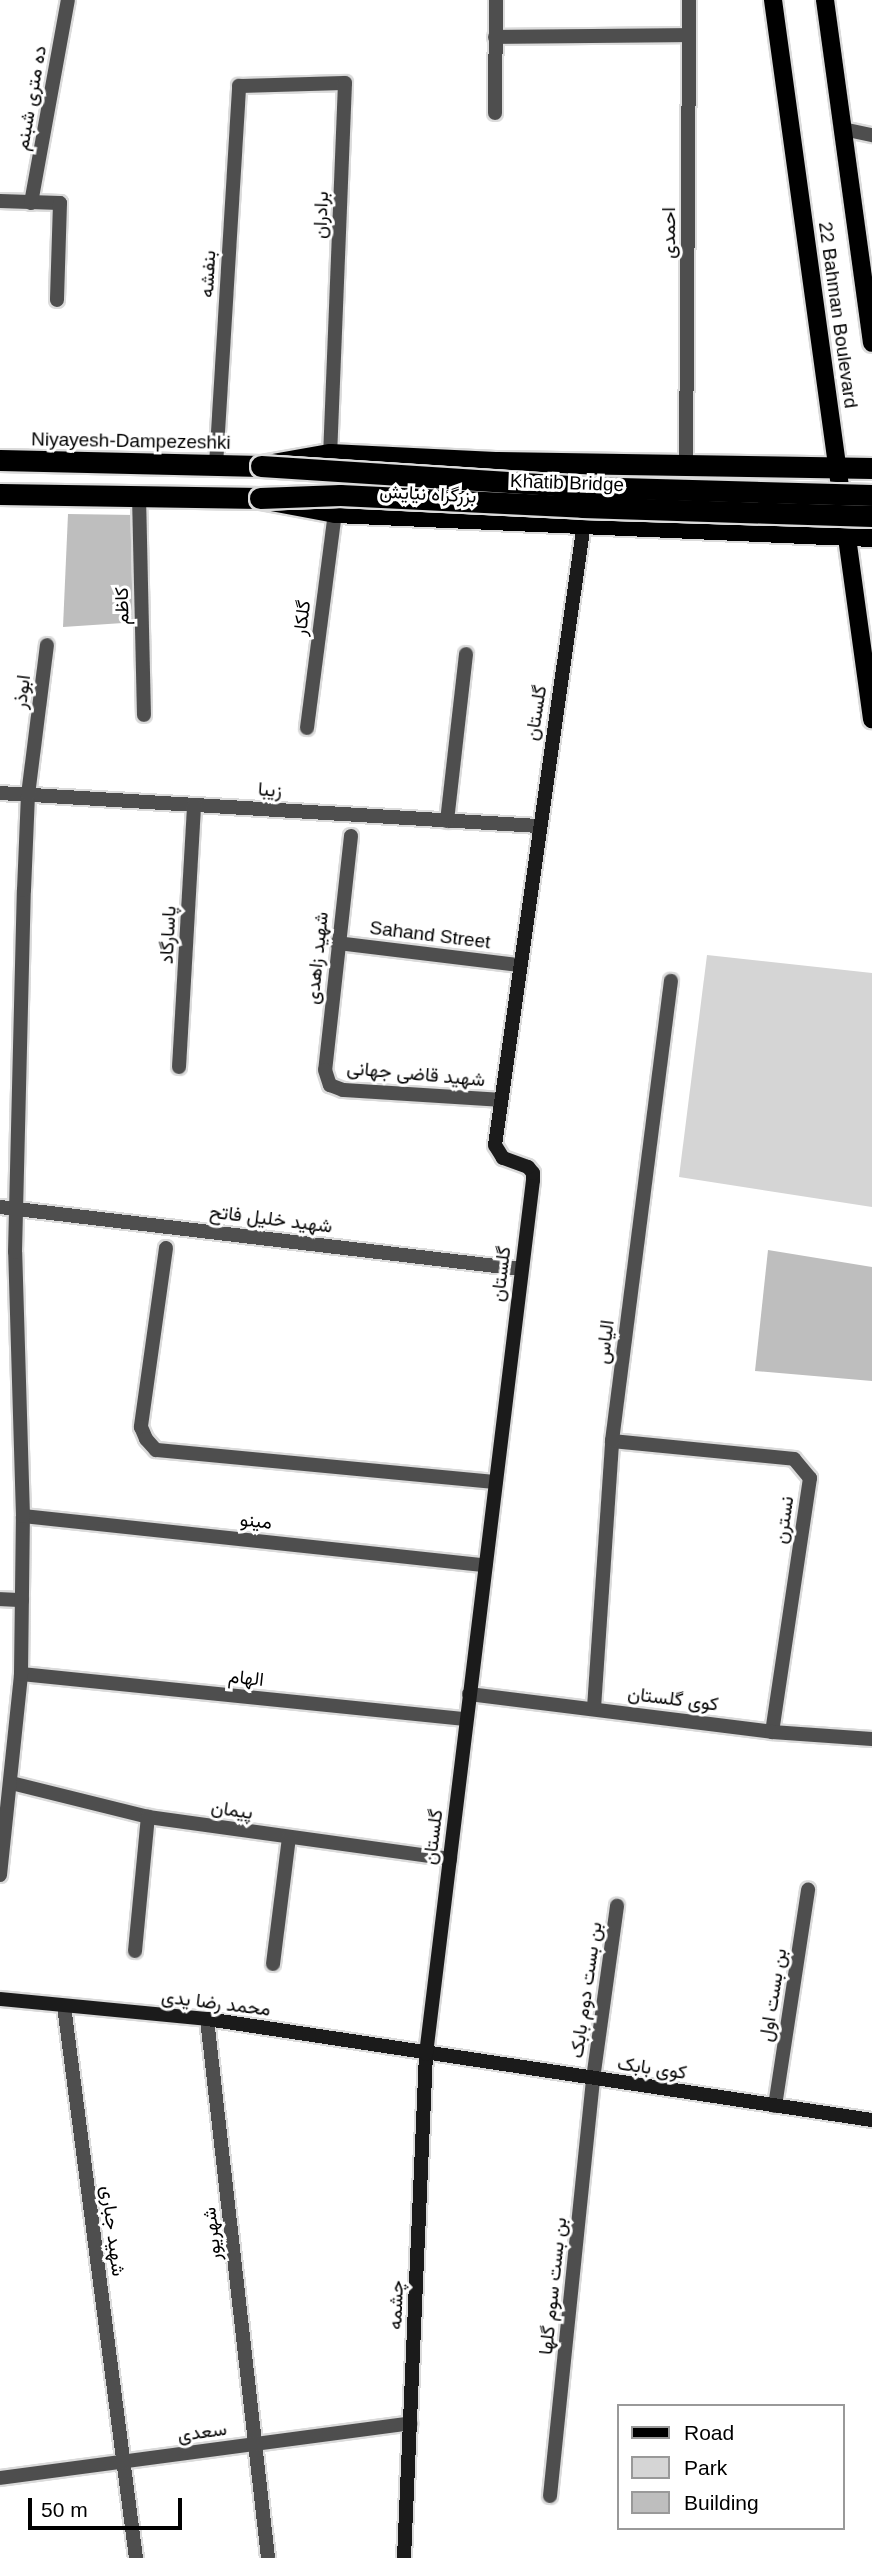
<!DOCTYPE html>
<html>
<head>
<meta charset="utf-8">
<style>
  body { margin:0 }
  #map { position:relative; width:872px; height:2558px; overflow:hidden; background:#fff; font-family:Helvetica,Vazirmatn,sans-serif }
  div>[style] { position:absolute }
  .green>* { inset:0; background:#d5d5d5 }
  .building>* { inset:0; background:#bebebe }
  .roads { filter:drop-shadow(2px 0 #dbdbdb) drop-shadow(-2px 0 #dbdbdb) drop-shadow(0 2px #dbdbdb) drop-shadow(0 -2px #dbdbdb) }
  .street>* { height:14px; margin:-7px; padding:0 7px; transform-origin:7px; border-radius:7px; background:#4e4e4e }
  .secondary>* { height:14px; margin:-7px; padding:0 7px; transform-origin:7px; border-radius:7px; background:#1b1b1b }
  .primary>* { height:18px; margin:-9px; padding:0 9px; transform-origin:9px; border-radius:9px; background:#000 }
  .highway>* { height:21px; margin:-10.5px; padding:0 10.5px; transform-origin:10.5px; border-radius:10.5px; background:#000 }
  .bridges { filter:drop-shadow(2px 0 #dbdbdb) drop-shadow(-2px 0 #dbdbdb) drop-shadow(0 2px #dbdbdb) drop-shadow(0 -2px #dbdbdb) }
  .highway-bridge>* { height:21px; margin:-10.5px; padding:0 10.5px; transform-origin:10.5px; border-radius:10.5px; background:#000 }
  span { translate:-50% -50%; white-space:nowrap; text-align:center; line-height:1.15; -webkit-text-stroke:6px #fff; paint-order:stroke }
  .street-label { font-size:19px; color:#000 }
  .legend { position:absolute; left:617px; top:2404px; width:228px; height:126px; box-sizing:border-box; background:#fff; border:2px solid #999; margin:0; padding:9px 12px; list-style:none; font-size:21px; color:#000 }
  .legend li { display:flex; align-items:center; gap:14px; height:35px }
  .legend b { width:35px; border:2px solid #999 }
  .scale { position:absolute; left:28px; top:2498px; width:154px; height:32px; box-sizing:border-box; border:4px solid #000; border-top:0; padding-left:9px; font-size:21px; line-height:24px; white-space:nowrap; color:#000; -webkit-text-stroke:5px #fff; paint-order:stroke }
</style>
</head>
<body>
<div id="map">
  <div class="green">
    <div style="clip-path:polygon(707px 955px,872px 973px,872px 1207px,679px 1177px)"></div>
  </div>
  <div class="building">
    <div style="clip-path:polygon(68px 514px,135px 515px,138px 622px,63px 627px)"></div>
    <div style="clip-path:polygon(768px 1250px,872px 1267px,872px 1381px,755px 1371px)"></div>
  </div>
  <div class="roads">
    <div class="street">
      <div style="left:495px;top:37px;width:194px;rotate:-0.6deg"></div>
      <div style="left:495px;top:113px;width:113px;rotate:-89.5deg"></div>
      <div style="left:843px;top:129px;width:30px;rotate:12deg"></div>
      <div style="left:0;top:201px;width:60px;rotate:1.9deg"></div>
      <div style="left:60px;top:203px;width:97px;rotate:91.8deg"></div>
      <div style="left:31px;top:203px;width:206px;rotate:-79.7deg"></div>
      <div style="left:216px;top:465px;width:380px;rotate:-86.5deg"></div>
      <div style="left:239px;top:86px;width:106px;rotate:-1.6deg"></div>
      <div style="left:345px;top:83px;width:371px;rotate:92.3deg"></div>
      <div style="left:686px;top:466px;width:466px;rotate:-89.6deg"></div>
      <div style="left:139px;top:496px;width:219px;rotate:88.7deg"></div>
      <div style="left:307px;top:728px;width:218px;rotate:-82.6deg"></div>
      <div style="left:0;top:793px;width:539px;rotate:3.51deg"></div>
      <div style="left:447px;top:821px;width:168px;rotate:-83.5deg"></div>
      <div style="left:351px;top:836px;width:235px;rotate:96.3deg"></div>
      <div style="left:325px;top:1070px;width:16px;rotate:72deg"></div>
      <div style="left:330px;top:1085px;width:14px;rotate:21deg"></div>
      <div style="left:343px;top:1090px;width:157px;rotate:3.6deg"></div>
      <div style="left:337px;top:943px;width:183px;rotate:6.9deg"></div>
      <div style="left:179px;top:1067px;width:262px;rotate:-86.7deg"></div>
      <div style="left:0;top:1207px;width:525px;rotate:6.79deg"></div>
      <div style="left:166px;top:1248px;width:181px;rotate:98deg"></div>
      <div style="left:141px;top:1427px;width:13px;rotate:67deg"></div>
      <div style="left:146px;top:1439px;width:15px;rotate:48deg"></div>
      <div style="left:156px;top:1450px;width:341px;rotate:5.4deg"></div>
      <div style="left:612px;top:1441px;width:183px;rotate:5.6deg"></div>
      <div style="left:794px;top:1459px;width:25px;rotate:50deg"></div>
      <div style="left:810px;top:1478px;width:257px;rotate:98.5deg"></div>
      <div style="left:23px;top:1516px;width:465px;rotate:6.1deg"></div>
      <div style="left:0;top:1599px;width:22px;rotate:3deg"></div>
      <div style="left:21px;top:1674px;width:447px;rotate:5.8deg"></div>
      <div style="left:469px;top:1694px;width:305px;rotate:7.1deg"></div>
      <div style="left:772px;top:1732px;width:100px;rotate:4deg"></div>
      <div style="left:594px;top:1708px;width:268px;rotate:-86.1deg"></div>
      <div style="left:612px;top:1441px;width:464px;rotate:-82.7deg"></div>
      <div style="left:11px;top:1783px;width:141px;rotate:13.9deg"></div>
      <div style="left:148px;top:1817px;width:305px;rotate:7.9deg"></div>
      <div style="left:0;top:1875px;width:202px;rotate:-84deg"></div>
      <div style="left:21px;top:1674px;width:158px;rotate:-89.3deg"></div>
      <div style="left:23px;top:1516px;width:264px;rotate:-91.7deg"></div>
      <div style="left:15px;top:1252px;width:362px;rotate:-88.6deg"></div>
      <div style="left:24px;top:890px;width:95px;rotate:-87.6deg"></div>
      <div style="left:28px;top:795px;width:151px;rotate:-82.8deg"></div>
      <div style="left:135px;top:1951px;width:135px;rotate:-84.5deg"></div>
      <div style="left:273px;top:1964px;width:128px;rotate:-82.8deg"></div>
      <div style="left:64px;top:2006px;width:557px;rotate:82.57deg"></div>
      <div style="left:207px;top:2019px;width:542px;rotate:83.54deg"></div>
      <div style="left:775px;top:2106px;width:219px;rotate:-81.3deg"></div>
      <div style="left:0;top:2478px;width:414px;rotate:-7.6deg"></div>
      <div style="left:550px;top:2496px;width:419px;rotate:-84.1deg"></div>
      <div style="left:593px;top:2079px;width:175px;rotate:-82.1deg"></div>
    </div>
    <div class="secondary">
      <div style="left:0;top:1999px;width:208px;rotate:5.5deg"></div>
      <div style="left:207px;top:2019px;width:673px;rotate:8.64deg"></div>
      <div style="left:404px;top:2558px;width:504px;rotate:-87.5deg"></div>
      <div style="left:426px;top:2054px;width:881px;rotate:-83.02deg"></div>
      <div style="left:533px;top:1180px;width:7px;rotate:-90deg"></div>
      <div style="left:533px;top:1173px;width:8px;rotate:-130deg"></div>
      <div style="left:528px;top:1167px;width:27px;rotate:-160deg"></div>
      <div style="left:503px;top:1158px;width:15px;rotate:-122deg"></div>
      <div style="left:495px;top:1145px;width:628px;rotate:-81.86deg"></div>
    </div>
    <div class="primary">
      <div style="left:773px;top:0;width:726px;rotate:82.16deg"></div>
      <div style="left:825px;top:0;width:346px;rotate:82.2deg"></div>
    </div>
    <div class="highway">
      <div style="left:0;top:460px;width:261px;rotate:1.3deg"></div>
      <div style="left:261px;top:466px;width:70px;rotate:-9.9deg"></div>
      <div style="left:330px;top:454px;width:165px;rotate:2.8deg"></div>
      <div style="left:495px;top:462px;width:377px;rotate:0.9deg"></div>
      <div style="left:0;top:494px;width:260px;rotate:0.9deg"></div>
      <div style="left:260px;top:498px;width:76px;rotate:10.6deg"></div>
      <div style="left:335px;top:512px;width:538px;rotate:2.56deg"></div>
    </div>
  </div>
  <div class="bridges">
    <div class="highway-bridge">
      <div style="left:261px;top:466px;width:325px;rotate:3.7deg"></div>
      <div style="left:585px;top:487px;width:287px;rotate:1.6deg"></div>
      <div style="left:260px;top:498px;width:80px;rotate:-2.1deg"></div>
      <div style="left:340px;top:495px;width:242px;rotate:2.8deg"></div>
      <div style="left:582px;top:507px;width:290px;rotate:1.8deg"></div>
    </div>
  </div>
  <div class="street-label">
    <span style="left:31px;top:98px;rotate:-80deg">ده متری شبنم</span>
    <span style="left:321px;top:215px;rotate:-88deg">برادران</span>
    <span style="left:669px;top:233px;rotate:-90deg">احمدی</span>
    <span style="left:208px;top:274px;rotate:-87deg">بنفشه</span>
    <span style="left:838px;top:315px;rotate:82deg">22 Bahman Boulevard</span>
    <span style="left:131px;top:441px;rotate:1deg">Niyayesh-Dampezeshki</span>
    <span style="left:567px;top:483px;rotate:2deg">Khatib Bridge</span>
    <span style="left:428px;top:494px;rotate:3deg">بزرگراه نیایش</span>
    <span style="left:122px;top:606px;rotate:-91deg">کاظم</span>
    <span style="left:302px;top:618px;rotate:-83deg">گلکار</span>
    <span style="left:22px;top:692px;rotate:-83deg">ابوذر</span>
    <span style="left:536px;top:713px;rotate:-81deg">گلستان</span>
    <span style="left:270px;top:790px;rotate:4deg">زیبا</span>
    <span style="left:168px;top:935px;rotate:-87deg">پاسارگاد</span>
    <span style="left:430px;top:935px;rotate:7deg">Sahand Street</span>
    <span style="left:317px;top:958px;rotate:-84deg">شهید زاهدی</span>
    <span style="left:416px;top:1074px;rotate:5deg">شهید قاضی جهانی</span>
    <span style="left:271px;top:1219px;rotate:7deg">شهید خلیل فاتح</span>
    <span style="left:501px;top:1274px;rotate:-83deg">گلستان</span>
    <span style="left:605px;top:1342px;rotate:-83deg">الیاس</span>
    <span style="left:784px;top:1520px;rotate:-82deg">نسترن</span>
    <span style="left:256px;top:1521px;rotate:6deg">مینو</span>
    <span style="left:246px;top:1678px;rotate:6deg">الهام</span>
    <span style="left:673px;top:1699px;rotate:7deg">کوی گلستان</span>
    <span style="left:232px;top:1810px;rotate:8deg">پیمان</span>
    <span style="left:433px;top:1837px;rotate:-83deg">گلستان</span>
    <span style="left:586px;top:1990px;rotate:-82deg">بن بست دوم بابک</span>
    <span style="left:773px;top:1995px;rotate:-81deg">بن بست اول</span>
    <span style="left:216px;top:2003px;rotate:7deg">محمد رضا یدی</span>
    <span style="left:652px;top:2068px;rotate:8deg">کوی بابک</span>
    <span style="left:113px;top:2231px;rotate:83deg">شهید جباری</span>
    <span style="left:212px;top:2234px;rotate:-96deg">شهریور</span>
    <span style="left:553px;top:2286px;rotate:-84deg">بن بست سوم گلها</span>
    <span style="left:396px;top:2305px;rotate:-88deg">چشمه</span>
    <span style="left:202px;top:2432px;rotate:-8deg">سعدی</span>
  </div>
  <ul class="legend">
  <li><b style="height:9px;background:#000"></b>Road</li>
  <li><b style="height:19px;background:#d5d5d5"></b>Park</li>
  <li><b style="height:19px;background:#bebebe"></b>Building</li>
  </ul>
  <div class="scale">50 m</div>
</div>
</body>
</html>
